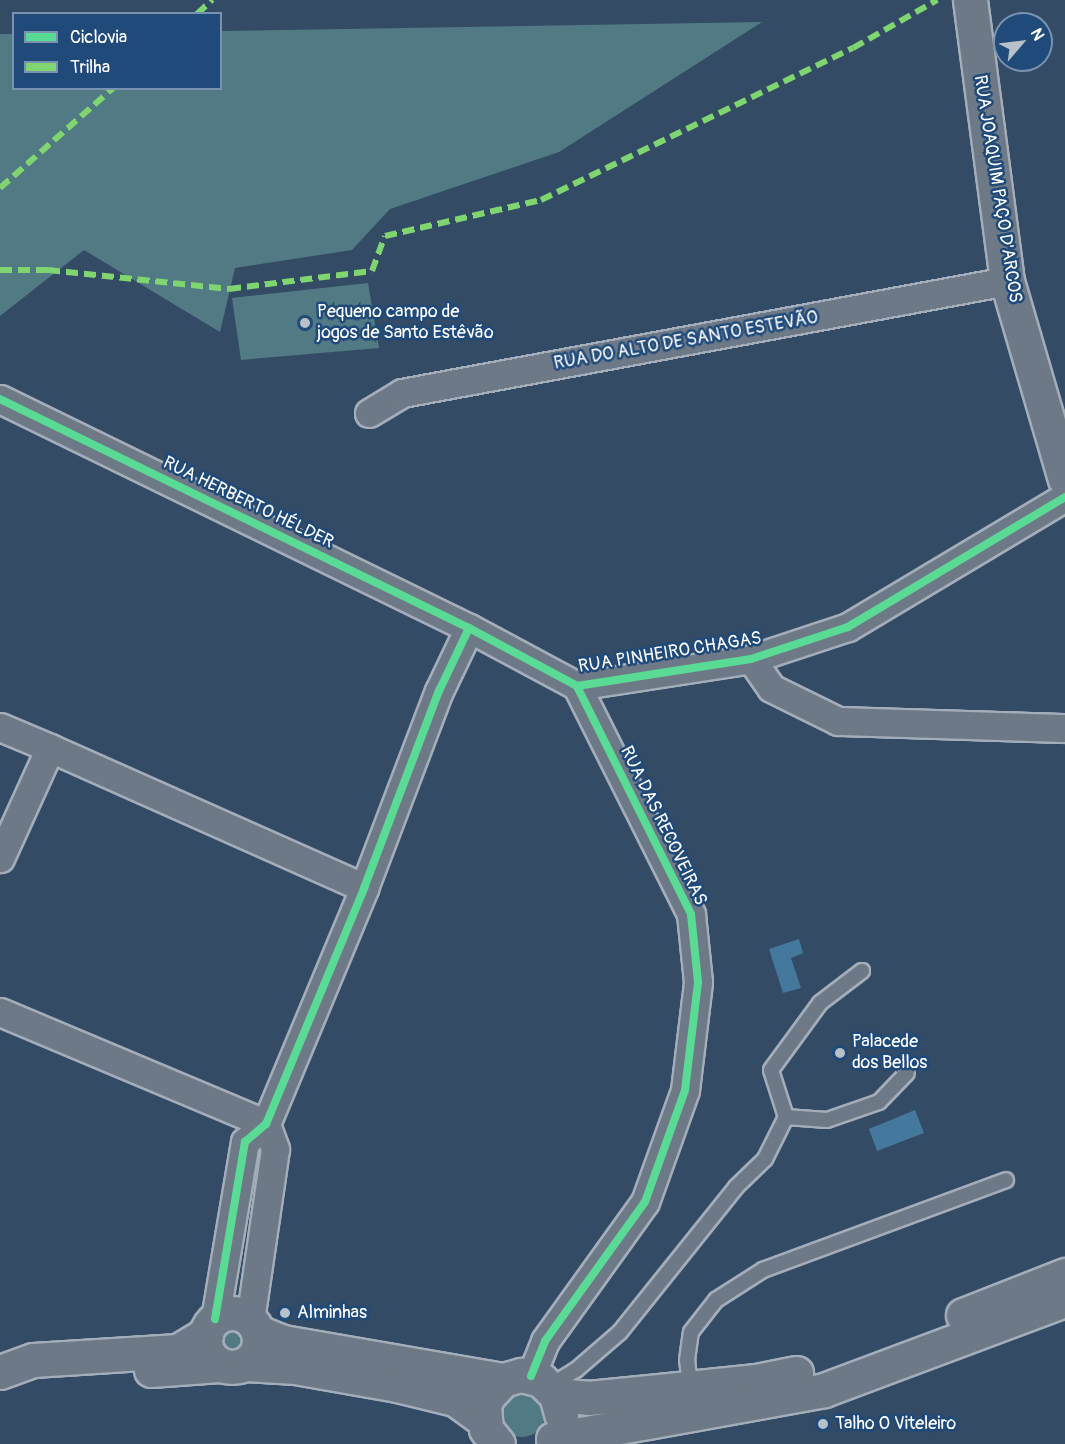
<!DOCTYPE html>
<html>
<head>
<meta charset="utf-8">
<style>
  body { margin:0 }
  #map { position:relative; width:1065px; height:1444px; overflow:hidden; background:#344b65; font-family:Pangolin,sans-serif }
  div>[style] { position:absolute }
  .green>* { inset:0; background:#517a84 }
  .round { border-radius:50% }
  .water>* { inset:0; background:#44799d }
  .roads { filter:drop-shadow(2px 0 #a4aeba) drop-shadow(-2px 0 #a4aeba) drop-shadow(0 2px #a4aeba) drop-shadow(0 -2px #a4aeba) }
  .lane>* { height:14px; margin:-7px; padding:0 7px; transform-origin:7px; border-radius:7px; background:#6d7986 }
  .street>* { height:27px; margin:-13.5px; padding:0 13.5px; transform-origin:13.5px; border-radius:13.5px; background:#6d7986 }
  .secondary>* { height:33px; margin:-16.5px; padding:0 16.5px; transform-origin:16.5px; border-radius:16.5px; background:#6d7986 }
  .secondary>.ring { margin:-16.5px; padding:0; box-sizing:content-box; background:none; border:33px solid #6d7986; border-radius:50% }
  .quiet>* { height:6px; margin-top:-3px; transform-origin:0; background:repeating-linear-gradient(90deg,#7fd670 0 12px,transparent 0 18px) }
  .cycleway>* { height:8px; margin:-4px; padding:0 4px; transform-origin:4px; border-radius:4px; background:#5adb95 }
  .dots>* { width:16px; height:16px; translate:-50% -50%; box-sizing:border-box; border:3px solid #1f4a7a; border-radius:50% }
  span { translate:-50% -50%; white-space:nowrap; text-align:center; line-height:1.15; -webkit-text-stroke:5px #1f4a7a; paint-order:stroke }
  .street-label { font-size:18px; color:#fff }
  .poi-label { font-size:18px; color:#fff }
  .left { translate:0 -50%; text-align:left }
  .legend { position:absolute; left:12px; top:12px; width:210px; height:78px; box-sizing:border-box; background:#1f4a7a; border:2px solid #7992af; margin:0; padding:8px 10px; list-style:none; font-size:18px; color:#fff }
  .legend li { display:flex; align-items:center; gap:12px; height:30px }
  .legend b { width:30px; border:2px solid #7992af }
  .north { position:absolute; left:993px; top:12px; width:60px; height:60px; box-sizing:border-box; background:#1f4a7a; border:2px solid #7992af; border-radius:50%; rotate:62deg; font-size:16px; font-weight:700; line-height:24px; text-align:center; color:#fff }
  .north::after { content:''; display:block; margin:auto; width:21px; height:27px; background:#b8c0c9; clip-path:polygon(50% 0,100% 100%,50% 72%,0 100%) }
</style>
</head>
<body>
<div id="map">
  <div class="green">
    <div style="clip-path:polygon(762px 22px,559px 152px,390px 209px,352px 250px,235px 268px,220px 332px,84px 250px,0 316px,0 34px,13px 34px,14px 88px,220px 88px,221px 31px)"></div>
    <div style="clip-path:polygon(368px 283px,379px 348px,241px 360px,232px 298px)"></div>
    <div class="round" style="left:216px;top:1324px;width:30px;height:30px"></div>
    <div class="round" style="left:499px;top:1391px;width:46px;height:46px"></div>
  </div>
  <div class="water">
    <div style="clip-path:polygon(799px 939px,803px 953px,791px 958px,801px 988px,783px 993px,769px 949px)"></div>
    <div style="clip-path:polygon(915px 1110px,924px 1133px,877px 1151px,869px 1129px)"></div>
  </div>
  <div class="roads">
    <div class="lane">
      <div style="left:786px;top:1117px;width:41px;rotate:4.2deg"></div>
      <div style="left:827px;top:1120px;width:55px;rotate:-19.1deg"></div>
      <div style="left:879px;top:1102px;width:40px;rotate:-46deg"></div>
      <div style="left:550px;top:1386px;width:31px;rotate:-32deg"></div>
      <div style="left:576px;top:1370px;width:58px;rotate:-40.8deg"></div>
      <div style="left:620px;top:1332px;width:186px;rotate:-51.3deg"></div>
      <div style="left:736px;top:1187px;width:40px;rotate:-44deg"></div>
      <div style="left:765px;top:1159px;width:47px;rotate:-63.4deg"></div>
      <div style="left:786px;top:1117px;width:49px;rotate:-107.7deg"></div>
      <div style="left:771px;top:1070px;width:83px;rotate:-53.8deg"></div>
      <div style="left:820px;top:1003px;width:53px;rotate:-37.3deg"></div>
      <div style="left:690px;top:1387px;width:27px;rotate:-96deg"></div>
      <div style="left:687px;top:1360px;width:28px;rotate:-82deg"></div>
      <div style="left:691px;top:1332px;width:41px;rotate:-52deg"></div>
      <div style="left:716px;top:1300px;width:56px;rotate:-32.6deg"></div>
      <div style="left:763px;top:1270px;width:259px;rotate:-20.3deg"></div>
    </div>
    <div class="street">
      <div style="left:0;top:399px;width:522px;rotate:26.03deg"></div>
      <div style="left:469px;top:628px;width:123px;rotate:28.2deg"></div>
      <div style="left:577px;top:686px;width:176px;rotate:-8.8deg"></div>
      <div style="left:751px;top:659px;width:102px;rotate:-18.3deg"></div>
      <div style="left:848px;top:627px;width:253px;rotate:-30.9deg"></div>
      <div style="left:369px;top:413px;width:39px;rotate:-31deg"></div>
      <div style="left:402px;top:393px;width:615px;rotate:-10.49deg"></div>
      <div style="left:751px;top:659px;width:35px;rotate:55deg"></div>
      <div style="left:771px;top:688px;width:75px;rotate:26.2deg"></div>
      <div style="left:838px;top:721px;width:227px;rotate:1.8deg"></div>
      <div style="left:0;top:727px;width:54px;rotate:22.8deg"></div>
      <div style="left:50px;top:748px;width:121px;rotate:114.4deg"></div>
      <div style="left:50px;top:748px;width:344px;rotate:24deg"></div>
      <div style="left:0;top:1012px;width:289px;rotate:22.8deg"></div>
      <div style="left:266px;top:1124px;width:27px;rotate:70deg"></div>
      <div style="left:275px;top:1149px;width:173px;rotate:98.3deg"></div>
      <div style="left:215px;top:1319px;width:180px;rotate:-80.4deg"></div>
      <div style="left:245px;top:1142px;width:28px;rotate:-41deg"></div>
      <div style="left:266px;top:1124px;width:256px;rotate:-67.4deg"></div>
      <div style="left:364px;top:888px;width:211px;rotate:-69.2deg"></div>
      <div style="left:439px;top:691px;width:70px;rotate:-64.5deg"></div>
      <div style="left:531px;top:1376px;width:38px;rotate:-68deg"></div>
      <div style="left:545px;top:1341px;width:171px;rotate:-54.3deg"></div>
      <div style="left:645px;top:1202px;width:119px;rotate:-70.3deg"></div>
      <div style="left:685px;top:1090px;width:109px;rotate:-83.1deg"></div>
      <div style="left:698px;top:982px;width:68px;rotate:-95.9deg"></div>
      <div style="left:691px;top:914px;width:255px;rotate:-116.6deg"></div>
    </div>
    <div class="secondary">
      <div style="left:970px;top:0;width:283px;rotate:82.5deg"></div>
      <div style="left:1007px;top:281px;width:206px;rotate:73.7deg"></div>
      <div class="ring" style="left:205px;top:1313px;width:21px;height:21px"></div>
      <div style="left:963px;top:1315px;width:110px;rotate:-21.4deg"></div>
      <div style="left:258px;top:1332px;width:27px;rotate:22deg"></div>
      <div style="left:283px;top:1342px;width:223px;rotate:9.8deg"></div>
      <div style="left:246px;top:1364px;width:49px;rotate:3.5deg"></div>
      <div style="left:295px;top:1367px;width:104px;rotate:10deg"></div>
      <div style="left:397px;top:1385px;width:60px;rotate:13.6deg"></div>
      <div style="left:455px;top:1399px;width:34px;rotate:36deg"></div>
      <div style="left:151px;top:1370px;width:69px;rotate:-4.1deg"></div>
      <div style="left:0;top:1372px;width:35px;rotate:-20deg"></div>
      <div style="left:33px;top:1360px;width:145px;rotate:-3.6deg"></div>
      <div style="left:178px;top:1351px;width:33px;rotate:-31deg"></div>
      <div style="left:556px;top:1395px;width:32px;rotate:5deg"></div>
      <div style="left:588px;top:1398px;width:169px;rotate:-5.8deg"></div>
      <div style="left:756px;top:1381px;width:41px;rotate:-11.3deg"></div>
      <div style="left:553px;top:1439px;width:275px;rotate:-10.2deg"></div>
      <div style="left:824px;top:1390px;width:257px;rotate:-20.5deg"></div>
      <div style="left:498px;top:1444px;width:19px;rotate:-129deg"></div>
      <div style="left:486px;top:1429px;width:22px;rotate:-95deg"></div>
      <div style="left:484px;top:1407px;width:10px;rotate:-73deg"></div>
      <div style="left:487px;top:1397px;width:23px;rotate:-47deg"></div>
      <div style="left:503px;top:1380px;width:19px;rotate:-16deg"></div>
      <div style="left:521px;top:1375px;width:21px;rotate:14deg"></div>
      <div style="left:541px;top:1380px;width:21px;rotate:45deg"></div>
      <div style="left:556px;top:1395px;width:20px;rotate:75deg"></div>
    </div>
  </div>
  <div class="quiet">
    <div style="left:197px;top:14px;width:21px;rotate:-43deg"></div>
    <div style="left:0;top:188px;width:151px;rotate:-41.5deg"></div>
    <div style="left:0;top:270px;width:48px"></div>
    <div style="left:48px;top:270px;width:182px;rotate:6deg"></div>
    <div style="left:229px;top:289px;width:144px;rotate:-7.2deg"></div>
    <div style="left:372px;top:271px;width:37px;rotate:-70deg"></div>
    <div style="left:385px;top:236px;width:160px;rotate:-13deg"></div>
    <div style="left:541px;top:200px;width:347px;rotate:-26deg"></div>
    <div style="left:853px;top:48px;width:97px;rotate:-29.7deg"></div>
  </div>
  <div class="cycleway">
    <div style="left:0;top:399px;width:522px;rotate:26.03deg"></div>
    <div style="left:469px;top:628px;width:123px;rotate:28.2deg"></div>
    <div style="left:577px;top:686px;width:176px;rotate:-8.8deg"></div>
    <div style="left:751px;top:659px;width:102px;rotate:-18.3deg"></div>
    <div style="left:848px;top:627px;width:253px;rotate:-30.9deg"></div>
    <div style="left:215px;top:1319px;width:180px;rotate:-80.4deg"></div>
    <div style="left:245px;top:1142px;width:28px;rotate:-41deg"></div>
    <div style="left:266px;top:1124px;width:256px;rotate:-67.4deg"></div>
    <div style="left:364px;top:888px;width:211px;rotate:-69.2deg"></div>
    <div style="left:439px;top:691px;width:70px;rotate:-64.5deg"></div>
    <div style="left:531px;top:1376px;width:38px;rotate:-68deg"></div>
    <div style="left:545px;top:1341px;width:171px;rotate:-54.3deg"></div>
    <div style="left:645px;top:1202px;width:119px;rotate:-70.3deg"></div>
    <div style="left:685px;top:1090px;width:109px;rotate:-83.1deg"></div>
    <div style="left:698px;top:982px;width:68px;rotate:-95.9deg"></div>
    <div style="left:691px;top:914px;width:255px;rotate:-116.6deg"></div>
  </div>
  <div class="dots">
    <div style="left:305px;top:323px;background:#b8c0c9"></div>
    <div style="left:840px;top:1053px;background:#b8c0c9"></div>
    <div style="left:285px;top:1313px;background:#b8c0c9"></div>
    <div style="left:823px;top:1424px;background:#b8c0c9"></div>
  </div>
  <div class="street-label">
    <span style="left:997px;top:189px;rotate:81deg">RUA JOAQUIM PAÇO D'ARCOS</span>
    <span style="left:686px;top:341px;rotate:-10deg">RUA DO ALTO DE SANTO ESTEVÃO</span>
    <span style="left:248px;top:503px;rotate:26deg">RUA HERBERTO HÉLDER</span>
    <span style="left:670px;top:653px;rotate:-9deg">RUA PINHEIRO CHAGAS</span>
    <span style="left:663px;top:826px;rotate:64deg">RUA DAS RECOVEIRAS</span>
  </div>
  <div class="poi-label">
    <span class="left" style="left:317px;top:323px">Pequeno campo de<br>jogos de Santo Estêvão</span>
    <span class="left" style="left:852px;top:1053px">Palacede<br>dos Bellos</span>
    <span class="left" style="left:297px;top:1313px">Alminhas</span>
    <span class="left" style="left:835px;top:1424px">Talho O Viteleiro</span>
  </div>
  <ul class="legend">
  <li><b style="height:8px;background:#5adb95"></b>Ciclovia</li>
  <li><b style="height:8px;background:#7fd670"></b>Trilha</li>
  </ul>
  <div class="north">N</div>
</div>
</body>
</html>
